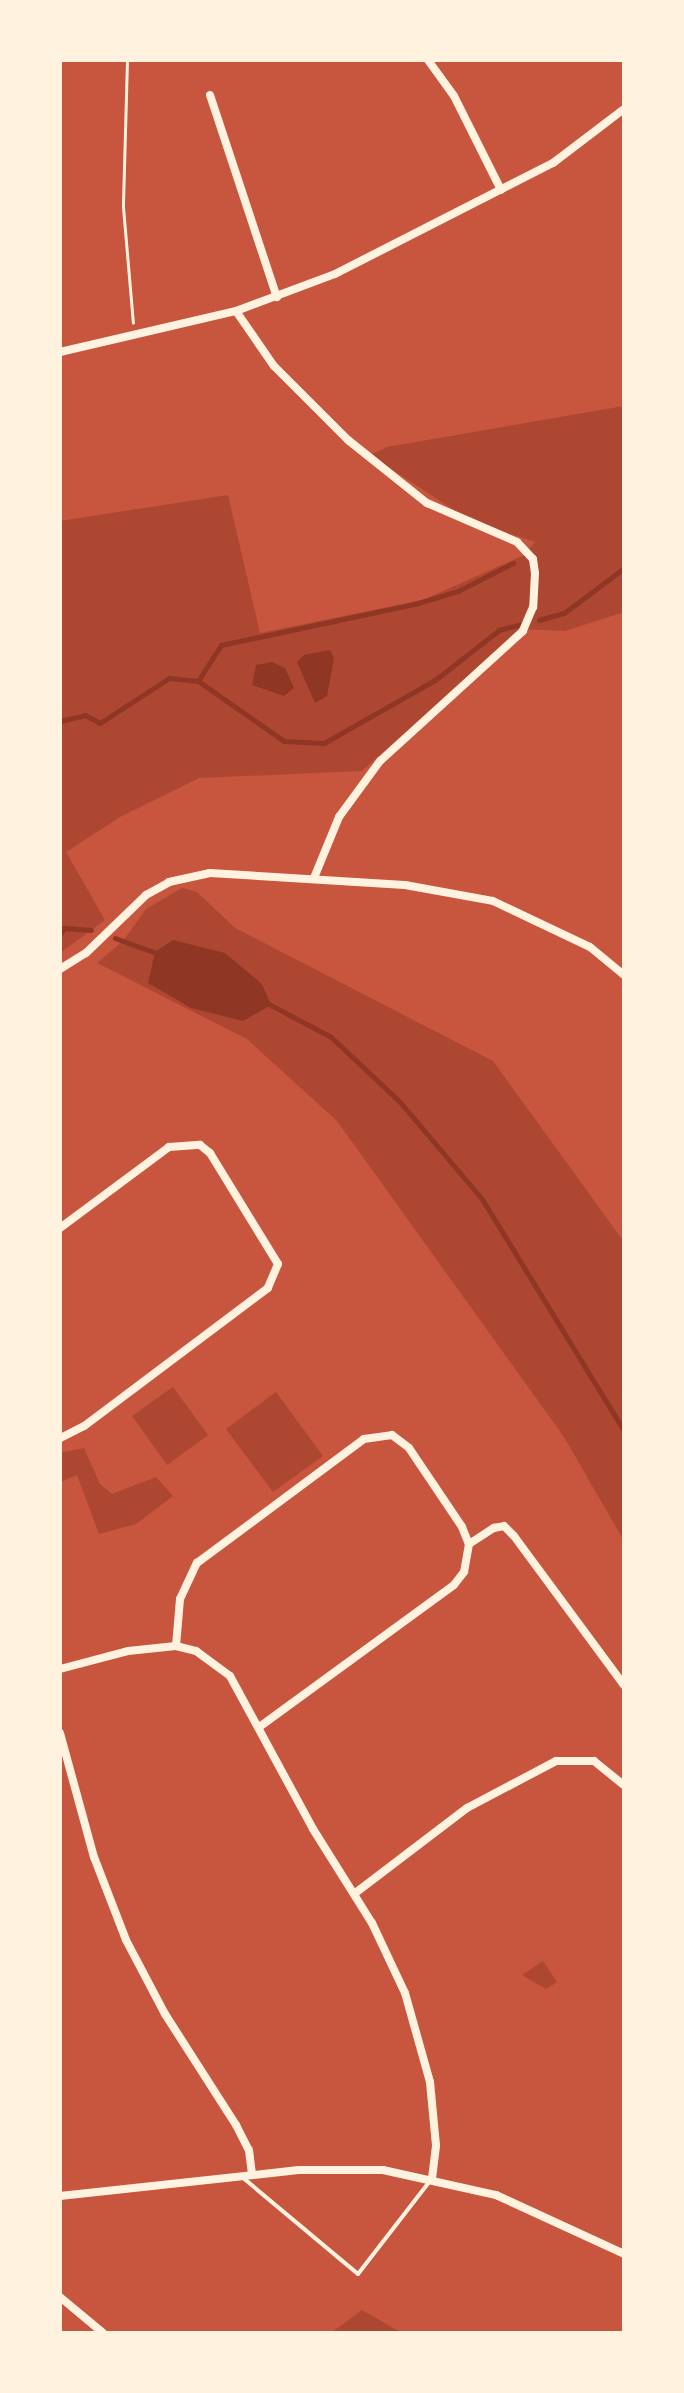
<!DOCTYPE html>
<html>
<head>
<meta charset="utf-8">
<style>
  body { margin:0 }
  #map { position:relative; width:684px; height:2393px; overflow:hidden; background:#c8553d; font-family:"Noto Sans",sans-serif }
  div>[style] { position:absolute }
  .green>* { inset:0; background:#ae4732 }
  .water>* { inset:0; background:#8f3625 }
  .stream>* { height:5px; margin:-2.5px; padding:0 2.5px; transform-origin:2.5px; border-radius:2.5px; background:#8f3625 }
  .path>* { height:3px; margin:-1.5px; padding:0 1.5px; transform-origin:1.5px; border-radius:1.5px; background:#fff3e0 }
  .service>* { height:4px; margin:-2px; padding:0 2px; transform-origin:2px; border-radius:2px; background:#fff3e0 }
  .minor>* { height:8px; margin:-4px; padding:0 4px; transform-origin:4px; border-radius:4px; background:#fff3e0 }
  span { translate:-50% -50%; white-space:nowrap; text-align:center; line-height:1.15; -webkit-text-stroke:8px #fff3e0; paint-order:stroke }
  .frame { position:absolute; inset:0; border:62px solid #fff3e0; pointer-events:none }
</style>
</head>
<body>
<div id="map">
  <div class="green">
    <div style="clip-path:polygon(624px 406px,624px 612px,565px 631px,520px 629px,362px 771px,199px 778px,120px 817px,66px 852px,105px 920px,60px 953px,60px 521px,228px 495px,260px 633px,423px 600px,524px 555px,535px 542px,469px 520px,370px 455px,387px 447px)"></div>
    <div style="clip-path:polygon(182px 888px,197px 892px,235px 928px,493px 1061px,624px 1242px,624px 1541px,564px 1437px,337px 1121px,247px 1039px,97px 963px,123px 941px,146px 909px)"></div>
    <div style="clip-path:polygon(173px 1387px,208px 1435px,167px 1465px,132px 1416px)"></div>
    <div style="clip-path:polygon(276px 1392px,323px 1456px,273px 1492px,226px 1429px)"></div>
    <div style="clip-path:polygon(84px 1448px,100px 1484px,112px 1494px,156px 1477px,173px 1496px,136px 1524px,99px 1534px,77px 1475px,60px 1482px,60px 1453px)"></div>
    <div style="clip-path:polygon(543px 1961px,557px 1982px,546px 1989px,522px 1975px)"></div>
    <div style="clip-path:polygon(362px 2310px,402px 2333px,331px 2333px)"></div>
  </div>
  <div class="water">
    <div style="clip-path:polygon(330px 650px,334px 658px,327px 696px,315px 703px,297px 662px,304px 655px)"></div>
    <div style="clip-path:polygon(272px 662px,285px 668px,294px 688px,284px 696px,252px 685px,256px 665px)"></div>
    <div style="clip-path:polygon(173px 940px,225px 953px,262px 984px,271px 1005px,243px 1021px,191px 1008px,148px 983px,155px 952px)"></div>
  </div>
  <div class="stream">
    <div style="left:539px;top:620px;width:26px;rotate:-16deg"></div>
    <div style="left:564px;top:613px;width:75px;rotate:-36.9deg"></div>
    <div style="left:198px;top:681px;width:43px;rotate:-57.4deg"></div>
    <div style="left:221px;top:645px;width:201px;rotate:-12deg"></div>
    <div style="left:418px;top:603px;width:42px;rotate:-16.7deg"></div>
    <div style="left:458px;top:591px;width:62px;rotate:-27deg"></div>
    <div style="left:60px;top:721px;width:26px;rotate:-13deg"></div>
    <div style="left:85px;top:715px;width:17px;rotate:28deg"></div>
    <div style="left:100px;top:723px;width:82px;rotate:-33.1deg"></div>
    <div style="left:169px;top:678px;width:29px;rotate:6deg"></div>
    <div style="left:198px;top:681px;width:105px;rotate:34.9deg"></div>
    <div style="left:284px;top:741px;width:40px;rotate:2.9deg"></div>
    <div style="left:324px;top:743px;width:128px;rotate:-29.6deg"></div>
    <div style="left:435px;top:680px;width:81px;rotate:-38deg"></div>
    <div style="left:499px;top:630px;width:23px;rotate:-15deg"></div>
    <div style="left:60px;top:934px;width:7px;rotate:-56deg"></div>
    <div style="left:64px;top:928px;width:27px;rotate:4deg"></div>
    <div style="left:115px;top:938px;width:47px;rotate:20deg"></div>
    <div style="left:267px;top:1003px;width:72px;rotate:28deg"></div>
    <div style="left:331px;top:1037px;width:95px;rotate:43.3deg"></div>
    <div style="left:400px;top:1102px;width:127px;rotate:49.8deg"></div>
    <div style="left:482px;top:1199px;width:272px;rotate:58.5deg"></div>
  </div>
  <div class="path">
    <div style="left:127px;top:60px;width:147px;rotate:91.6deg"></div>
    <div style="left:123px;top:207px;width:116px;rotate:85.1deg"></div>
  </div>
  <div class="service">
    <div style="left:242px;top:2177px;width:151px;rotate:39.9deg"></div>
    <div style="left:358px;top:2274px;width:116px;rotate:-52.3deg"></div>
  </div>
  <div class="minor">
    <div style="left:428px;top:60px;width:44px;rotate:54.2deg"></div>
    <div style="left:454px;top:96px;width:105px;rotate:63.4deg"></div>
    <div style="left:210px;top:95px;width:213px;rotate:71.7deg"></div>
    <div style="left:236px;top:311px;width:67px;rotate:55.4deg"></div>
    <div style="left:274px;top:366px;width:105px;rotate:45deg"></div>
    <div style="left:348px;top:440px;width:101px;rotate:38.6deg"></div>
    <div style="left:427px;top:503px;width:98px;rotate:23.4deg"></div>
    <div style="left:517px;top:542px;width:23px;rotate:47deg"></div>
    <div style="left:533px;top:559px;width:14px;rotate:82deg"></div>
    <div style="left:535px;top:573px;width:34px;rotate:93deg"></div>
    <div style="left:533px;top:607px;width:26px;rotate:113deg"></div>
    <div style="left:523px;top:631px;width:193px;rotate:137.7deg"></div>
    <div style="left:380px;top:761px;width:69px;rotate:126.2deg"></div>
    <div style="left:339px;top:817px;width:66px;rotate:112.3deg"></div>
    <div style="left:60px;top:352px;width:181px;rotate:-13.1deg"></div>
    <div style="left:236px;top:311px;width:106px;rotate:-20.5deg"></div>
    <div style="left:335px;top:274px;width:245px;rotate:-27deg"></div>
    <div style="left:553px;top:163px;width:89px;rotate:-37.3deg"></div>
    <div style="left:60px;top:969px;width:31px;rotate:-32deg"></div>
    <div style="left:86px;top:953px;width:83px;rotate:-44deg"></div>
    <div style="left:146px;top:895px;width:26px;rotate:-29deg"></div>
    <div style="left:169px;top:882px;width:42px;rotate:-12.4deg"></div>
    <div style="left:210px;top:873px;width:195px;rotate:3.5deg"></div>
    <div style="left:405px;top:885px;width:89px;rotate:10.3deg"></div>
    <div style="left:493px;top:901px;width:107px;rotate:25.4deg"></div>
    <div style="left:590px;top:947px;width:44px;rotate:39.5deg"></div>
    <div style="left:60px;top:1228px;width:136px;rotate:-36.6deg"></div>
    <div style="left:169px;top:1147px;width:31px;rotate:-4deg"></div>
    <div style="left:200px;top:1145px;width:13px;rotate:39deg"></div>
    <div style="left:210px;top:1153px;width:130px;rotate:58.5deg"></div>
    <div style="left:278px;top:1264px;width:26px;rotate:113deg"></div>
    <div style="left:268px;top:1288px;width:230px;rotate:143.1deg"></div>
    <div style="left:84px;top:1426px;width:27px;rotate:153deg"></div>
    <div style="left:469px;top:1544px;width:30px;rotate:-33deg"></div>
    <div style="left:494px;top:1528px;width:10px;rotate:-11deg"></div>
    <div style="left:504px;top:1526px;width:14px;rotate:45deg"></div>
    <div style="left:514px;top:1536px;width:185px;rotate:53.6deg"></div>
    <div style="left:176px;top:1646px;width:47px;rotate:-85.1deg"></div>
    <div style="left:180px;top:1599px;width:40px;rotate:-65deg"></div>
    <div style="left:197px;top:1563px;width:208px;rotate:-36.6deg"></div>
    <div style="left:364px;top:1439px;width:28px;rotate:-8deg"></div>
    <div style="left:392px;top:1435px;width:21px;rotate:37deg"></div>
    <div style="left:409px;top:1448px;width:95px;rotate:56.1deg"></div>
    <div style="left:462px;top:1527px;width:18px;rotate:68deg"></div>
    <div style="left:469px;top:1544px;width:28px;rotate:100deg"></div>
    <div style="left:464px;top:1572px;width:16px;rotate:128deg"></div>
    <div style="left:454px;top:1585px;width:241px;rotate:143.9deg"></div>
    <div style="left:60px;top:1669px;width:70px;rotate:-14.8deg"></div>
    <div style="left:128px;top:1651px;width:48px;rotate:-5.9deg"></div>
    <div style="left:176px;top:1646px;width:21px;rotate:14deg"></div>
    <div style="left:196px;top:1651px;width:42px;rotate:36.3deg"></div>
    <div style="left:230px;top:1676px;width:174px;rotate:61.5deg"></div>
    <div style="left:313px;top:1829px;width:111px;rotate:57.9deg"></div>
    <div style="left:372px;top:1923px;width:77px;rotate:64.8deg"></div>
    <div style="left:405px;top:1993px;width:92px;rotate:74.3deg"></div>
    <div style="left:430px;top:2082px;width:64px;rotate:84.6deg"></div>
    <div style="left:436px;top:2146px;width:31px;rotate:97deg"></div>
    <div style="left:60px;top:1733px;width:129px;rotate:74.7deg"></div>
    <div style="left:94px;top:1857px;width:89px;rotate:68.9deg"></div>
    <div style="left:126px;top:1940px;width:84px;rotate:62.2deg"></div>
    <div style="left:165px;top:2014px;width:132px;rotate:57.4deg"></div>
    <div style="left:236px;top:2125px;width:28px;rotate:63deg"></div>
    <div style="left:249px;top:2150px;width:24px;rotate:83deg"></div>
    <div style="left:354px;top:1894px;width:142px;rotate:-37.3deg"></div>
    <div style="left:467px;top:1808px;width:101px;rotate:-27.8deg"></div>
    <div style="left:556px;top:1761px;width:38px"></div>
    <div style="left:594px;top:1761px;width:38px;rotate:39deg"></div>
    <div style="left:60px;top:2196px;width:240px;rotate:-6.2deg"></div>
    <div style="left:299px;top:2170px;width:84px"></div>
    <div style="left:383px;top:2170px;width:116px;rotate:12.5deg"></div>
    <div style="left:496px;top:2195px;width:141px;rotate:24.7deg"></div>
    <div style="left:60px;top:2297px;width:56px;rotate:39.9deg"></div>
  </div>
  <div class="frame"></div>
</div>
</body>
</html>
